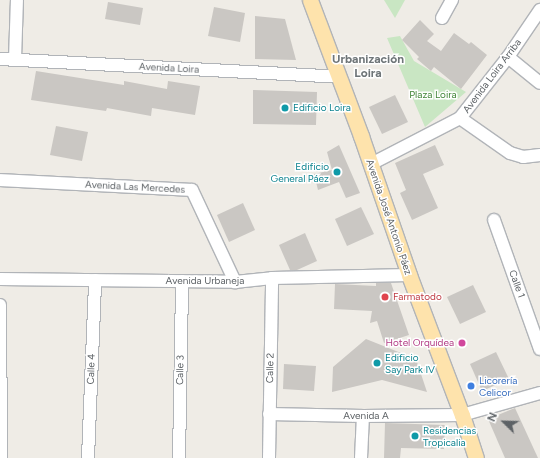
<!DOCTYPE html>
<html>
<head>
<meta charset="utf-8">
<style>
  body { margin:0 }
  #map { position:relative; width:540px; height:458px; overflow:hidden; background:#efece6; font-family:Figtree,sans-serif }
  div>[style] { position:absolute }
  .green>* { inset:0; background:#c9e6c3 }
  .building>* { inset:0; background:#cac7c3 }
  .roads { filter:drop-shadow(1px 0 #b1b4b8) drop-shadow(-1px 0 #b1b4b8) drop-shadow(0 1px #b1b4b8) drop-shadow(0 -1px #b1b4b8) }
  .minor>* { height:12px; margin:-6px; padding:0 6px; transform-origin:6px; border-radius:6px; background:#fff }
  .major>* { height:15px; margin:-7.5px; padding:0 7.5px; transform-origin:7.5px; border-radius:7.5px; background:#fee3ac }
  .dots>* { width:11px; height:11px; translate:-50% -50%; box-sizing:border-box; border:2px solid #fff; border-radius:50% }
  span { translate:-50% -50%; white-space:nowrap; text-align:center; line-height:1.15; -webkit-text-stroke:3px #fff; paint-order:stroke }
  .street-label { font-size:10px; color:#5d6266 }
  .park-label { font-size:10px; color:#408436 }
  .culture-label { font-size:10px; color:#0d838f }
  .left { translate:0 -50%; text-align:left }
  .right { translate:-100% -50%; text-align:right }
  .health-label { font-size:10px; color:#be3a42 }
  .hotel-label { font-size:10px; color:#b23c85 }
  .shop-label { font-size:10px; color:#366cbe }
  .quarter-label { font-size:12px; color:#6e7578; font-weight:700 }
  .north { position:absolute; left:484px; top:402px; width:40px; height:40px; -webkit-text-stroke:3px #fff; paint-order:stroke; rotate:293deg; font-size:11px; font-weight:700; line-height:16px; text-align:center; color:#5d6266 }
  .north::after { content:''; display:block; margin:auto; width:14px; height:18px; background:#5d6266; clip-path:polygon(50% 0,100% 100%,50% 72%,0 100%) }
</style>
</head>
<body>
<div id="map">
  <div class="green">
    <div style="clip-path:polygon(384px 0,405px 0,395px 18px)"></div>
    <div style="clip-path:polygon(400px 36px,414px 61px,466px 92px,425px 127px,387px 38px)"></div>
  </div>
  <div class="building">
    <div style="clip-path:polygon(108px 2px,143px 8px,140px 25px,105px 19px)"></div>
    <div style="clip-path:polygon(214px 7px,245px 13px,240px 42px,208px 36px)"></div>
    <div style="clip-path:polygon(255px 16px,285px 19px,296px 60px,255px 59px)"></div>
    <div style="clip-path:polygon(420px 20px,434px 34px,427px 41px,441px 51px,454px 33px,469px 44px,471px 42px,487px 55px,461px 89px,434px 67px,431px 71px,417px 59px,419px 57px,402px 40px)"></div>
    <div style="clip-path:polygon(36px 71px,124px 85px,124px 81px,167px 89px,168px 81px,200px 86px,195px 115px,152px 108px,151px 116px,107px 108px,106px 111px,31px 100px)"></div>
    <div style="clip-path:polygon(253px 90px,317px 92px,316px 125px,253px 124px)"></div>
    <div style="clip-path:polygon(395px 95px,408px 122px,382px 134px,369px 107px)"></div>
    <div style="clip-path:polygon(56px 126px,88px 132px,82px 161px,50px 155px)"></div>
    <div style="clip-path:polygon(339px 145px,360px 193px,346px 198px,339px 182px,318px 190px,314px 174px,332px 170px,327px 152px)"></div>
    <div style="clip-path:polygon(435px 145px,444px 165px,423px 174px,438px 208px,412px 220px,400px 193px,406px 190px,395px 163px)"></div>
    <div style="clip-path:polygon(243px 203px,255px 230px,229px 242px,217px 215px)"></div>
    <div style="clip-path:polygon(361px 207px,374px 234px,347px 246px,335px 219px)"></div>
    <div style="clip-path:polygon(305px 233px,317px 261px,297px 270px,290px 270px,279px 245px)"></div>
    <div style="clip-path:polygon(376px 283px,391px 283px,409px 335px,384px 343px,377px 321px,370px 323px,372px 311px,334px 309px,335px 284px,376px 286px)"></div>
    <div style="clip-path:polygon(473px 285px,486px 312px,460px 324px,447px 297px)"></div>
    <div style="clip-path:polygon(366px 339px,416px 359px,427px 392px,382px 380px,332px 392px,333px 367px)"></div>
    <div style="clip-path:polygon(496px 352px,509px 379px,482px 391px,470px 364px)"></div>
    <div style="clip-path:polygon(284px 364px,316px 366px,314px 391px,283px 389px)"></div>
    <div style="clip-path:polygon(515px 408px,538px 458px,505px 458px,488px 419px)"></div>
    <div style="clip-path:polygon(385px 423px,445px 425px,444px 449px,401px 448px,400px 458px,384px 458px)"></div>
  </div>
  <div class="roads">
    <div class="minor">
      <div style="left:442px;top:18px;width:21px;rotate:-61deg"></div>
      <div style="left:508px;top:57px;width:41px;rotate:39.1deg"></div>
      <div style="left:0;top:59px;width:339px;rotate:3deg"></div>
      <div style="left:15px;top:59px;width:59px;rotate:-88.1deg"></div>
      <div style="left:460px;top:118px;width:61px;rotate:35deg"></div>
      <div style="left:510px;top:153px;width:14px;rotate:17deg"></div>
      <div style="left:523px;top:157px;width:17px;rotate:-7deg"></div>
      <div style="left:371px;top:164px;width:100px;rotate:-27.3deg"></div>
      <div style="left:460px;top:118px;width:78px;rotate:-51.8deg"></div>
      <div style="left:508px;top:57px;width:57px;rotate:-55.8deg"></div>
      <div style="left:0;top:180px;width:192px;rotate:3deg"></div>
      <div style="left:192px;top:190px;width:102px;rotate:64.9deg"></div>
      <div style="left:494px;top:220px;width:137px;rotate:70.4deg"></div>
      <div style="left:0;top:279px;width:235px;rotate:0.7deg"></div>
      <div style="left:235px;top:282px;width:37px;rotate:-6deg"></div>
      <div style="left:272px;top:278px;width:137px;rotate:-1.3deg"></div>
      <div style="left:0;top:305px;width:153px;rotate:89.6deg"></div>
      <div style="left:269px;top:414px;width:94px;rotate:1.2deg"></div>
      <div style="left:363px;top:416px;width:99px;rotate:-0.6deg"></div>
      <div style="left:462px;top:415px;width:81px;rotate:-15.8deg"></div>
      <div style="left:88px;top:458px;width:178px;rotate:-87.7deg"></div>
      <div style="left:179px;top:458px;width:177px;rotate:-89deg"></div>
      <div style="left:269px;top:458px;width:180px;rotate:-89deg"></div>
      <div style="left:361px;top:458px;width:42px;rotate:-87.3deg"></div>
    </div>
    <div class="major">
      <div style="left:310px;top:0;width:145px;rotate:69.4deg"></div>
      <div style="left:361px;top:136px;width:147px;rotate:70.9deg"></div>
      <div style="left:409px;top:275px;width:150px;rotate:69.3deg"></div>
      <div style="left:462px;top:415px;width:45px;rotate:72deg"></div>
    </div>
  </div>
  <div class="dots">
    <div style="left:285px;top:108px;background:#0f9aa8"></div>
    <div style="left:337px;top:172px;background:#0f9aa8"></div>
    <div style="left:385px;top:297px;background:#e0444e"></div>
    <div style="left:462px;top:343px;background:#d1479c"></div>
    <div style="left:377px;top:363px;background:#0f9aa8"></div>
    <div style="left:471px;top:386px;background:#3f7fe0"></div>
    <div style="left:415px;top:436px;background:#0f9aa8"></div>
  </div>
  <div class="street-label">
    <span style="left:169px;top:68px;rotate:3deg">Avenida Loira</span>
    <span style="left:492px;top:76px;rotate:-53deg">Avenida Loira Arriba</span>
    <span style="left:135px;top:187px;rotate:3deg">Avenida Las Mercedes</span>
    <span style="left:389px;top:217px;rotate:71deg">Avenida José Antonio Páez</span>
    <span style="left:205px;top:281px">Avenida Urbaneja</span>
    <span style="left:517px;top:284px;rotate:70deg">Calle 1</span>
    <span style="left:270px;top:368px;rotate:-89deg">Calle 2</span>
    <span style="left:91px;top:369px;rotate:-88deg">Calle 4</span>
    <span style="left:180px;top:370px;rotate:-89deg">Calle 3</span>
    <span style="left:366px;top:416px">Avenida A</span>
  </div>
  <div class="park-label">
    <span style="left:433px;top:95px">Plaza Loira</span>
  </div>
  <div class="culture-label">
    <span class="left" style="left:293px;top:108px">Edificio Loira</span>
    <span class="right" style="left:329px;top:172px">Edificio<br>General Páez</span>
    <span class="left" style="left:385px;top:363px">Edificio<br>Say Park IV</span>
    <span class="left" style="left:423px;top:436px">Residencias<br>Tropicalia</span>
  </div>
  <div class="health-label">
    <span class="left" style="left:393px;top:297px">Farmatodo</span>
  </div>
  <div class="hotel-label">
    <span class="right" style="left:454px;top:343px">Hotel Orquídea</span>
  </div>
  <div class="shop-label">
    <span class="left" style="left:479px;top:386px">Licorería<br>Celicor</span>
  </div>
  <div class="quarter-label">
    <span style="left:368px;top:67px">Urbanización<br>Loira</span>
  </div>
  <div class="north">N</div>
</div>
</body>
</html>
